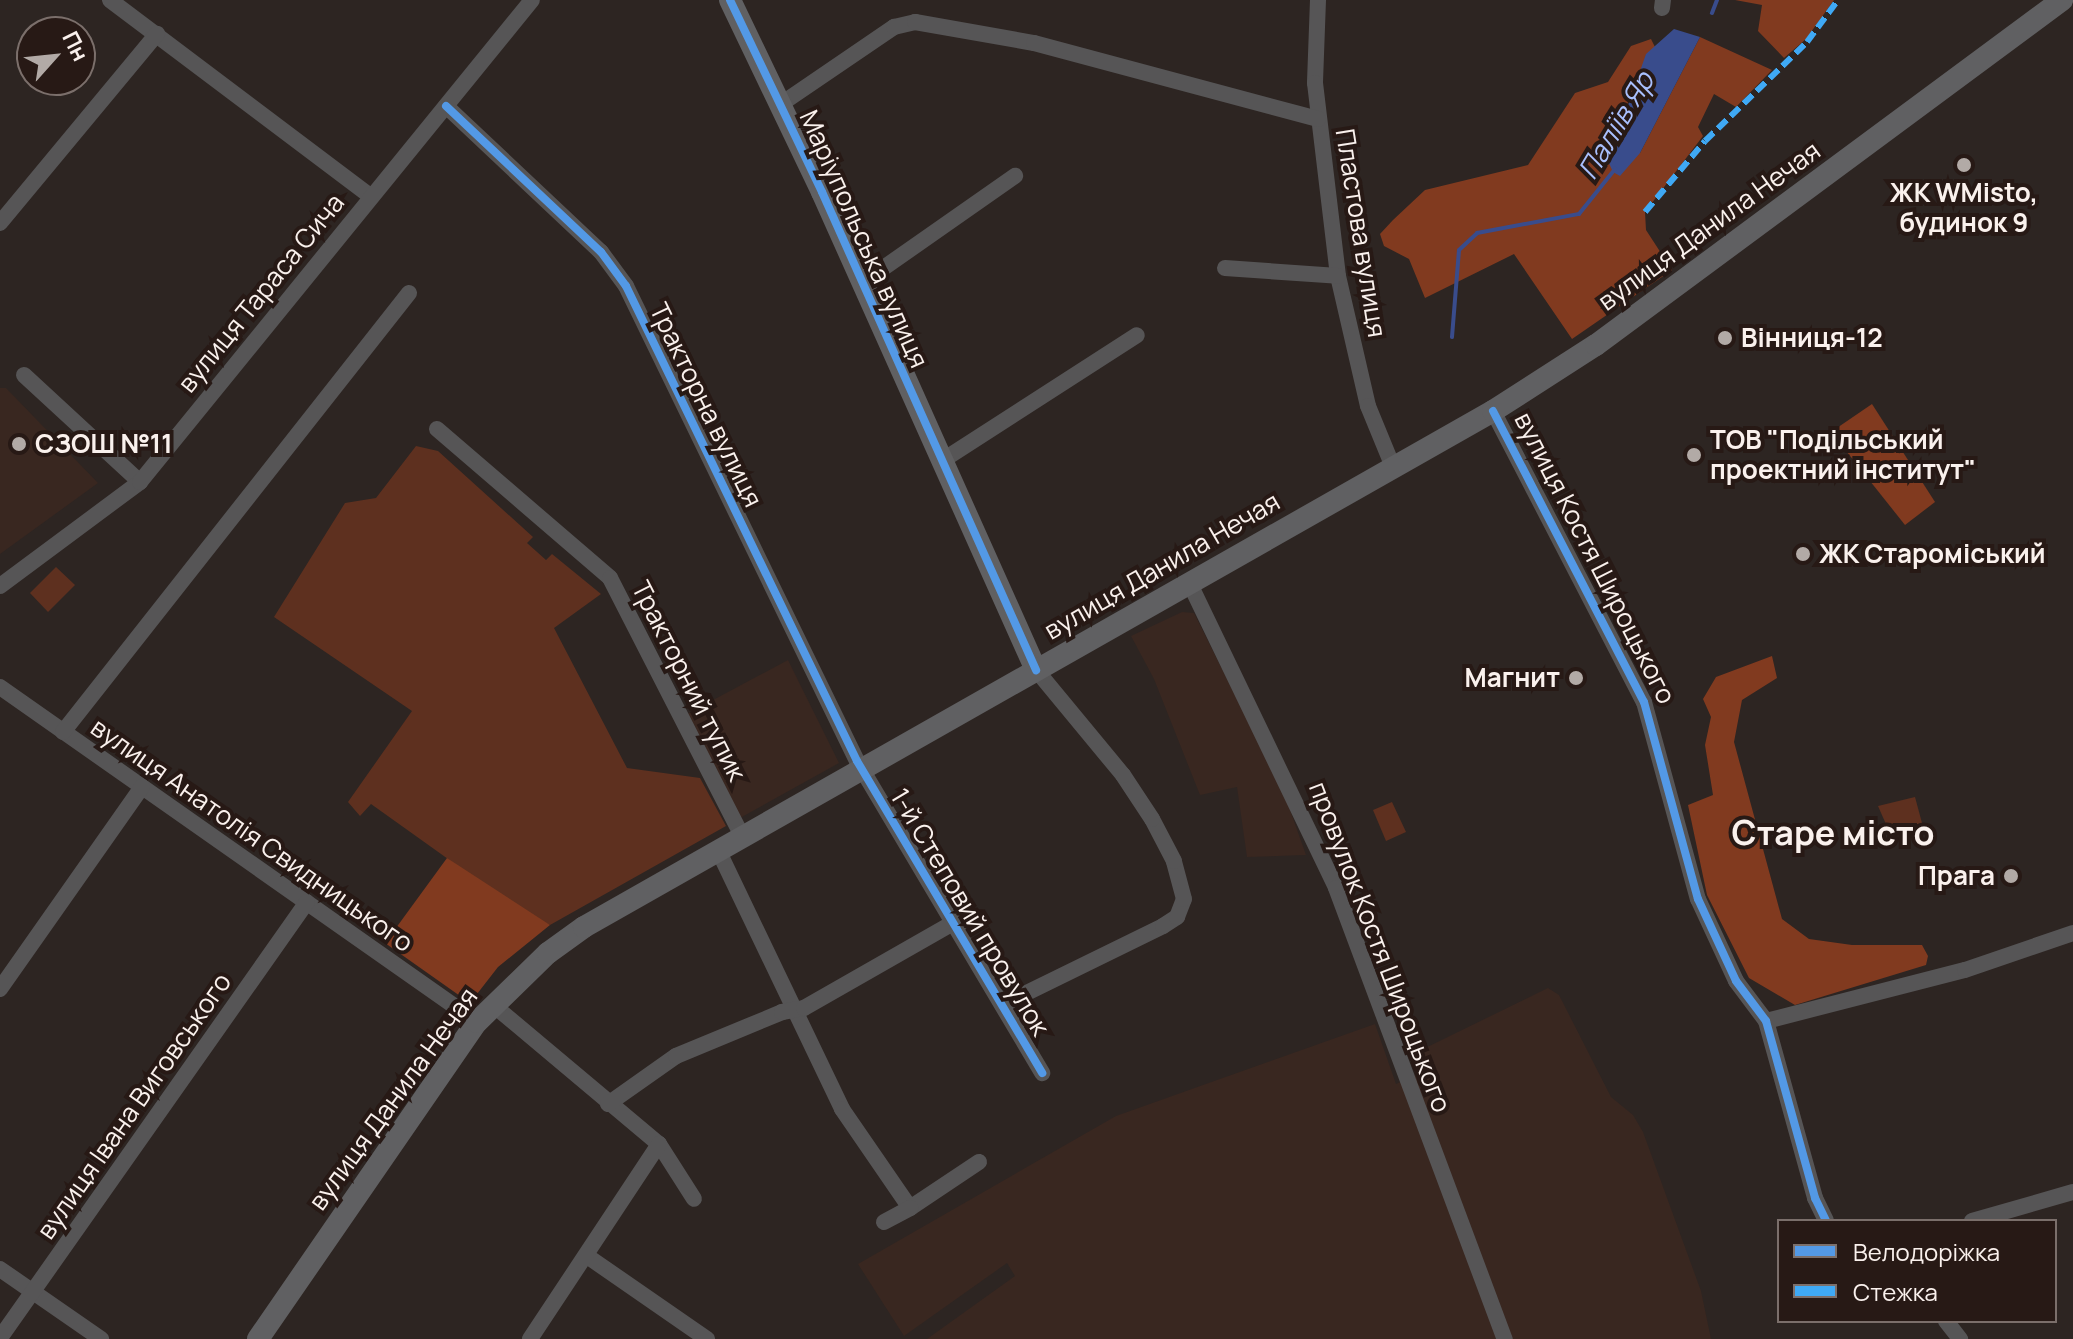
<!DOCTYPE html>
<html>
<head>
<meta charset="utf-8">
<style>
  body { margin:0 }
  #map { position:relative; width:2073px; height:1339px; overflow:hidden; background:#2d2522; font-family:Manrope,sans-serif }
  div>[style] { position:absolute }
  .built>* { inset:0; background:#392720 }
  .green>* { inset:0; background:#5e301f }
  .forest>* { inset:0; background:#813a1f }
  .water>* { inset:0; background:#394c8c }
  .stream>* { height:4px; margin:-2px; padding:0 2px; transform-origin:2px; border-radius:2px; background:#394c8c }
  .minor>* { height:16px; margin:-8px; padding:0 8px; transform-origin:8px; border-radius:8px; background:#565556 }
  .secondary>* { height:22px; margin:-11px; padding:0 11px; transform-origin:11px; border-radius:11px; background:#606062 }
  .quiet>* { height:6px; margin-top:-3px; transform-origin:0; background:repeating-linear-gradient(90deg,#3fa9f5 0 12px,transparent 0 18px) }
  .cycleway>* { height:8px; margin:-4px; padding:0 4px; transform-origin:4px; border-radius:4px; background:#5399e6 }
  .dots>* { width:22px; height:22px; translate:-50% -50%; box-sizing:border-box; border:4px solid #271915; border-radius:50% }
  span { translate:-50% -50%; white-space:nowrap; text-align:center; line-height:1.15; -webkit-text-stroke:8px #271915; paint-order:stroke }
  .poi-label { font-size:26px; color:#faf1ed; font-weight:700 }
  .left { translate:0 -50%; text-align:left }
  .right { translate:-100% -50%; text-align:right }
  .street-label { font-size:26px; color:#faf1ed }
  .water-label { font-size:28px; color:#a9bffc; font-style:italic }
  .district-label { font-size:34px; color:#faf1ed; font-weight:700 }
  .legend { position:absolute; left:1777px; top:1219px; width:280px; height:104px; box-sizing:border-box; background:#271915; border:2px solid #7b6f6b; margin:0; padding:10px 14px; list-style:none; font-size:24px; color:#faf1ed }
  .legend li { display:flex; align-items:center; gap:16px; height:40px }
  .legend b { width:40px; border:2px solid #7b6f6b }
  .north { position:absolute; left:16px; top:16px; width:80px; height:80px; box-sizing:border-box; background:#271915; border:2px solid #7b6f6b; border-radius:50%; rotate:63deg; font-size:22px; font-weight:700; line-height:32px; text-align:center; color:#faf1ed }
  .north::after { content:''; display:block; margin:auto; width:28px; height:36px; background:#b2aaa6; clip-path:polygon(50% 0,100% 100%,50% 72%,0 100%) }
</style>
</head>
<body>
<div id="map">
  <div class="built">
    <div style="clip-path:polygon(0 388px,6px 388px,98px 483px,0 554px)"></div>
    <div style="clip-path:polygon(1182px 612px,1194px 613px,1284px 793px,1306px 855px,1247px 857px,1237px 787px,1200px 795px,1154px 679px,1131px 636px)"></div>
    <div style="clip-path:polygon(788px 660px,839px 763px,740px 818px,687px 714px)"></div>
    <div style="clip-path:polygon(1548px 988px,1559px 995px,1611px 1097px,1633px 1115px,1643px 1132px,1701px 1291px,1711px 1339px,927px 1339px,1015px 1276px,1007px 1263px,904px 1336px,858px 1264px,1116px 1116px,1375px 1024px,1396px 1084px,1421px 1073px,1413px 1054px)"></div>
  </div>
  <div class="green">
    <div style="clip-path:polygon(416px 446px,438px 451px,533px 537px,527px 543px,546px 560px,552px 554px,601px 594px,554px 628px,627px 768px,700px 778px,726px 826px,550px 925px,521px 911px,371px 804px,360px 816px,348px 802px,412px 711px,274px 617px,345px 503px,376px 498px)"></div>
    <div style="clip-path:polygon(56px 567px,75px 585px,48px 612px,30px 593px)"></div>
    <div style="clip-path:polygon(1915px 797px,1922px 823px,1889px 831px,1878px 806px)"></div>
    <div style="clip-path:polygon(1392px 802px,1406px 832px,1386px 841px,1373px 810px)"></div>
  </div>
  <div class="forest">
    <div style="clip-path:polygon(1735px 0,1834px 0,1806px 39px,1784px 58px,1758px 31px,1762px 5px)"></div>
    <div style="clip-path:polygon(1700px 37px,1772px 70px,1736px 107px,1714px 94px,1698px 127px,1703px 136px,1645px 212px,1646px 230px,1672px 270px,1572px 339px,1514px 254px,1425px 298px,1409px 259px,1384px 246px,1380px 234px,1393px 220px,1425px 190px,1528px 165px,1575px 93px,1608px 82px,1631px 46px,1651px 39px,1656px 49px,1603px 150px,1640px 153px)"></div>
    <div style="clip-path:polygon(1872px 404px,1935px 502px,1905px 525px,1831px 432px)"></div>
    <div style="clip-path:polygon(1772px 656px,1777px 678px,1742px 700px,1734px 742px,1782px 919px,1809px 939px,1852px 945px,1922px 945px,1928px 956px,1926px 965px,1795px 1005px,1749px 978px,1707px 895px,1688px 805px,1713px 795px,1705px 745px,1711px 717px,1703px 699px,1716px 677px)"></div>
    <div style="clip-path:polygon(447px 858px,550px 925px,498px 967px,470px 1003px,385px 943px)"></div>
  </div>
  <div class="water">
    <div style="clip-path:polygon(1674px 29px,1700px 37px,1640px 153px,1620px 176px,1613px 172px,1603px 150px,1625px 114px,1646px 54px)"></div>
  </div>
  <div class="stream">
    <div style="left:1712px;top:13px;width:14px;rotate:-69deg"></div>
    <div style="left:1452px;top:337px;width:87px;rotate:-85.4deg"></div>
    <div style="left:1459px;top:250px;width:25px;rotate:-43deg"></div>
    <div style="left:1477px;top:233px;width:104px;rotate:-10.6deg"></div>
    <div style="left:1579px;top:214px;width:58px;rotate:-51.3deg"></div>
  </div>
  <div class="minor">
    <div style="left:110px;top:0;width:326px;rotate:37deg"></div>
    <div style="left:1318px;top:0;width:83px;rotate:92.1deg"></div>
    <div style="left:1315px;top:83px;width:194px;rotate:83.2deg"></div>
    <div style="left:1338px;top:276px;width:133px;rotate:77deg"></div>
    <div style="left:1368px;top:406px;width:66px;rotate:67.7deg"></div>
    <div style="left:1662px;top:8px;width:8px;rotate:-83deg"></div>
    <div style="left:781px;top:104px;width:137px;rotate:-34.3deg"></div>
    <div style="left:894px;top:27px;width:22px;rotate:-13deg"></div>
    <div style="left:915px;top:22px;width:121px;rotate:10deg"></div>
    <div style="left:1034px;top:43px;width:294px;rotate:15deg"></div>
    <div style="left:446px;top:106px;width:213px;rotate:43.3deg"></div>
    <div style="left:601px;top:252px;width:42px;rotate:53.7deg"></div>
    <div style="left:626px;top:286px;width:528px;rotate:64.07deg"></div>
    <div style="left:857px;top:761px;width:363px;rotate:59.3deg"></div>
    <div style="left:0;top:223px;width:246px;rotate:-50.3deg"></div>
    <div style="left:1225px;top:268px;width:113px;rotate:4deg"></div>
    <div style="left:862px;top:283px;width:187px;rotate:-35deg"></div>
    <div style="left:24px;top:375px;width:158px;rotate:42.7deg"></div>
    <div style="left:1493px;top:411px;width:328px;rotate:62.6deg"></div>
    <div style="left:1644px;top:702px;width:204px;rotate:74.7deg"></div>
    <div style="left:1698px;top:899px;width:90px;rotate:65.1deg"></div>
    <div style="left:1736px;top:981px;width:50px;rotate:53.1deg"></div>
    <div style="left:1766px;top:1021px;width:184px;rotate:74.5deg"></div>
    <div style="left:1815px;top:1198px;width:25px;rotate:64deg"></div>
    <div style="left:437px;top:429px;width:228px;rotate:40.7deg"></div>
    <div style="left:610px;top:578px;width:292px;rotate:62.9deg"></div>
    <div style="left:940px;top:462px;width:234px;rotate:-32.8deg"></div>
    <div style="left:1189px;top:582px;width:339px;rotate:64.3deg"></div>
    <div style="left:1336px;top:888px;width:482px;rotate:69.5deg"></div>
    <div style="left:0;top:586px;width:174px;rotate:-36.6deg"></div>
    <div style="left:140px;top:482px;width:621px;rotate:-50.88deg"></div>
    <div style="left:0;top:687px;width:583px;rotate:35.08deg"></div>
    <div style="left:63px;top:732px;width:559px;rotate:-51.76deg"></div>
    <div style="left:719px;top:852px;width:285px;rotate:64.4deg"></div>
    <div style="left:842px;top:1109px;width:120px;rotate:55.5deg"></div>
    <div style="left:910px;top:1208px;width:83px;rotate:-33.7deg"></div>
    <div style="left:0;top:989px;width:247px;rotate:-54.9deg"></div>
    <div style="left:492px;top:1004px;width:218px;rotate:40deg"></div>
    <div style="left:659px;top:1144px;width:65px;rotate:57.5deg"></div>
    <div style="left:1004px;top:1004px;width:177px;rotate:-26.1deg"></div>
    <div style="left:1163px;top:926px;width:17px;rotate:-33deg"></div>
    <div style="left:1177px;top:917px;width:19px;rotate:-69deg"></div>
    <div style="left:1184px;top:899px;width:39px;rotate:-105deg"></div>
    <div style="left:1174px;top:861px;width:47px;rotate:-117.6deg"></div>
    <div style="left:1152px;top:819px;width:53px;rotate:-123.4deg"></div>
    <div style="left:1123px;top:775px;width:136px;rotate:-129.6deg"></div>
    <div style="left:1766px;top:1021px;width:205px;rotate:-14.4deg"></div>
    <div style="left:1965px;top:970px;width:114px;rotate:-18.9deg"></div>
    <div style="left:608px;top:1104px;width:83px;rotate:-35.2deg"></div>
    <div style="left:676px;top:1056px;width:115px;rotate:-22.5deg"></div>
    <div style="left:782px;top:1012px;width:22px;rotate:-10deg"></div>
    <div style="left:804px;top:1008px;width:174px;rotate:-29.7deg"></div>
    <div style="left:1972px;top:1221px;width:105px;rotate:-16deg"></div>
    <div style="left:884px;top:1222px;width:30px;rotate:-28deg"></div>
    <div style="left:587px;top:1256px;width:146px;rotate:34.7deg"></div>
    <div style="left:0;top:1269px;width:123px;rotate:34.7deg"></div>
    <div style="left:1946px;top:1321px;width:23px;rotate:52deg"></div>
    <div style="left:0;top:1338px;width:533px;rotate:-54.85deg"></div>
    <div style="left:530px;top:1339px;width:234px;rotate:-56.5deg"></div>
  </div>
  <div class="secondary">
    <div style="left:730px;top:0;width:213px;rotate:64.4deg"></div>
    <div style="left:822px;top:192px;width:524px;rotate:65.88deg"></div>
    <div style="left:258px;top:1339px;width:385px;rotate:-55.4deg"></div>
    <div style="left:477px;top:1022px;width:99px;rotate:-44.2deg"></div>
    <div style="left:548px;top:953px;width:44px;rotate:-35.8deg"></div>
    <div style="left:584px;top:927px;width:1045px;rotate:-29.58deg"></div>
    <div style="left:1493px;top:411px;width:122px;rotate:-32.7deg"></div>
    <div style="left:1596px;top:345px;width:580px;rotate:-36.51deg"></div>
  </div>
  <div class="quiet">
    <div style="left:1645px;top:212px;width:93px;rotate:-49.8deg"></div>
    <div style="left:1705px;top:141px;width:142px;rotate:-44.1deg"></div>
    <div style="left:1807px;top:42px;width:52px;rotate:-53.6deg"></div>
  </div>
  <div class="cycleway">
    <div style="left:730px;top:0;width:213px;rotate:64.4deg"></div>
    <div style="left:822px;top:192px;width:524px;rotate:65.88deg"></div>
    <div style="left:446px;top:106px;width:213px;rotate:43.3deg"></div>
    <div style="left:601px;top:252px;width:42px;rotate:53.7deg"></div>
    <div style="left:626px;top:286px;width:528px;rotate:64.07deg"></div>
    <div style="left:857px;top:761px;width:363px;rotate:59.3deg"></div>
    <div style="left:1493px;top:411px;width:328px;rotate:62.6deg"></div>
    <div style="left:1644px;top:702px;width:204px;rotate:74.7deg"></div>
    <div style="left:1698px;top:899px;width:90px;rotate:65.1deg"></div>
    <div style="left:1736px;top:981px;width:50px;rotate:53.1deg"></div>
    <div style="left:1766px;top:1021px;width:184px;rotate:74.5deg"></div>
    <div style="left:1815px;top:1198px;width:25px;rotate:64deg"></div>
  </div>
  <div class="dots">
    <div style="left:1964px;top:165px;background:#b2aaa6"></div>
    <div style="left:1725px;top:338px;background:#b2aaa6"></div>
    <div style="left:19px;top:444px;background:#b2aaa6"></div>
    <div style="left:1694px;top:455px;background:#b2aaa6"></div>
    <div style="left:1803px;top:554px;background:#b2aaa6"></div>
    <div style="left:1576px;top:678px;background:#b2aaa6"></div>
    <div style="left:2011px;top:876px;background:#b2aaa6"></div>
  </div>
  <div class="poi-label">
    <span style="left:1964px;top:208px">ЖК WMisto,<br>будинок 9</span>
    <span class="left" style="left:1741px;top:338px">Вінниця-12</span>
    <span class="left" style="left:1710px;top:455px">ТОВ "Подільський<br>проектний інститут"</span>
    <span class="left" style="left:35px;top:444px">СЗОШ №11</span>
    <span class="left" style="left:1819px;top:554px">ЖК Староміський</span>
    <span class="right" style="left:1560px;top:678px">Магнит</span>
    <span class="right" style="left:1995px;top:876px">Прага</span>
  </div>
  <div class="street-label">
    <span style="left:1709px;top:226px;rotate:-36deg">вулиця Данила Нечая</span>
    <span style="left:1361px;top:233px;rotate:81deg">Пластова вулиця</span>
    <span style="left:864px;top:239px;rotate:66deg">Маріупольська вулиця</span>
    <span style="left:261px;top:293px;rotate:-51deg">вулиця Тараса Сича</span>
    <span style="left:706px;top:405px;rotate:64deg">Тракторна вулиця</span>
    <span style="left:1595px;top:558px;rotate:63deg">вулиця Костя Широцького</span>
    <span style="left:1162px;top:566px;rotate:-30deg">вулиця Данила Нечая</span>
    <span style="left:689px;top:681px;rotate:63deg">Тракторний тупик</span>
    <span style="left:252px;top:835px;rotate:35deg">вулиця Анатолія Свидницького</span>
    <span style="left:970px;top:912px;rotate:59deg">1-й Степовий провулок</span>
    <span style="left:1380px;top:947px;rotate:69deg">провулок Костя Широцького</span>
    <span style="left:393px;top:1099px;rotate:-54deg">вулиця Данила Нечая</span>
    <span style="left:134px;top:1106px;rotate:-55deg">вулиця Івана Виговського</span>
  </div>
  <div class="water-label">
    <span style="left:1615px;top:125px;rotate:-59deg">Паліїв Яр</span>
  </div>
  <div class="district-label">
    <span style="left:1833px;top:833px">Старе місто</span>
  </div>
  <ul class="legend">
  <li><b style="height:10px;background:#5399e6"></b>Велодоріжка</li>
  <li><b style="height:10px;background:#3fa9f5"></b>Стежка</li>
  </ul>
  <div class="north">Пн</div>
</div>
</body>
</html>
